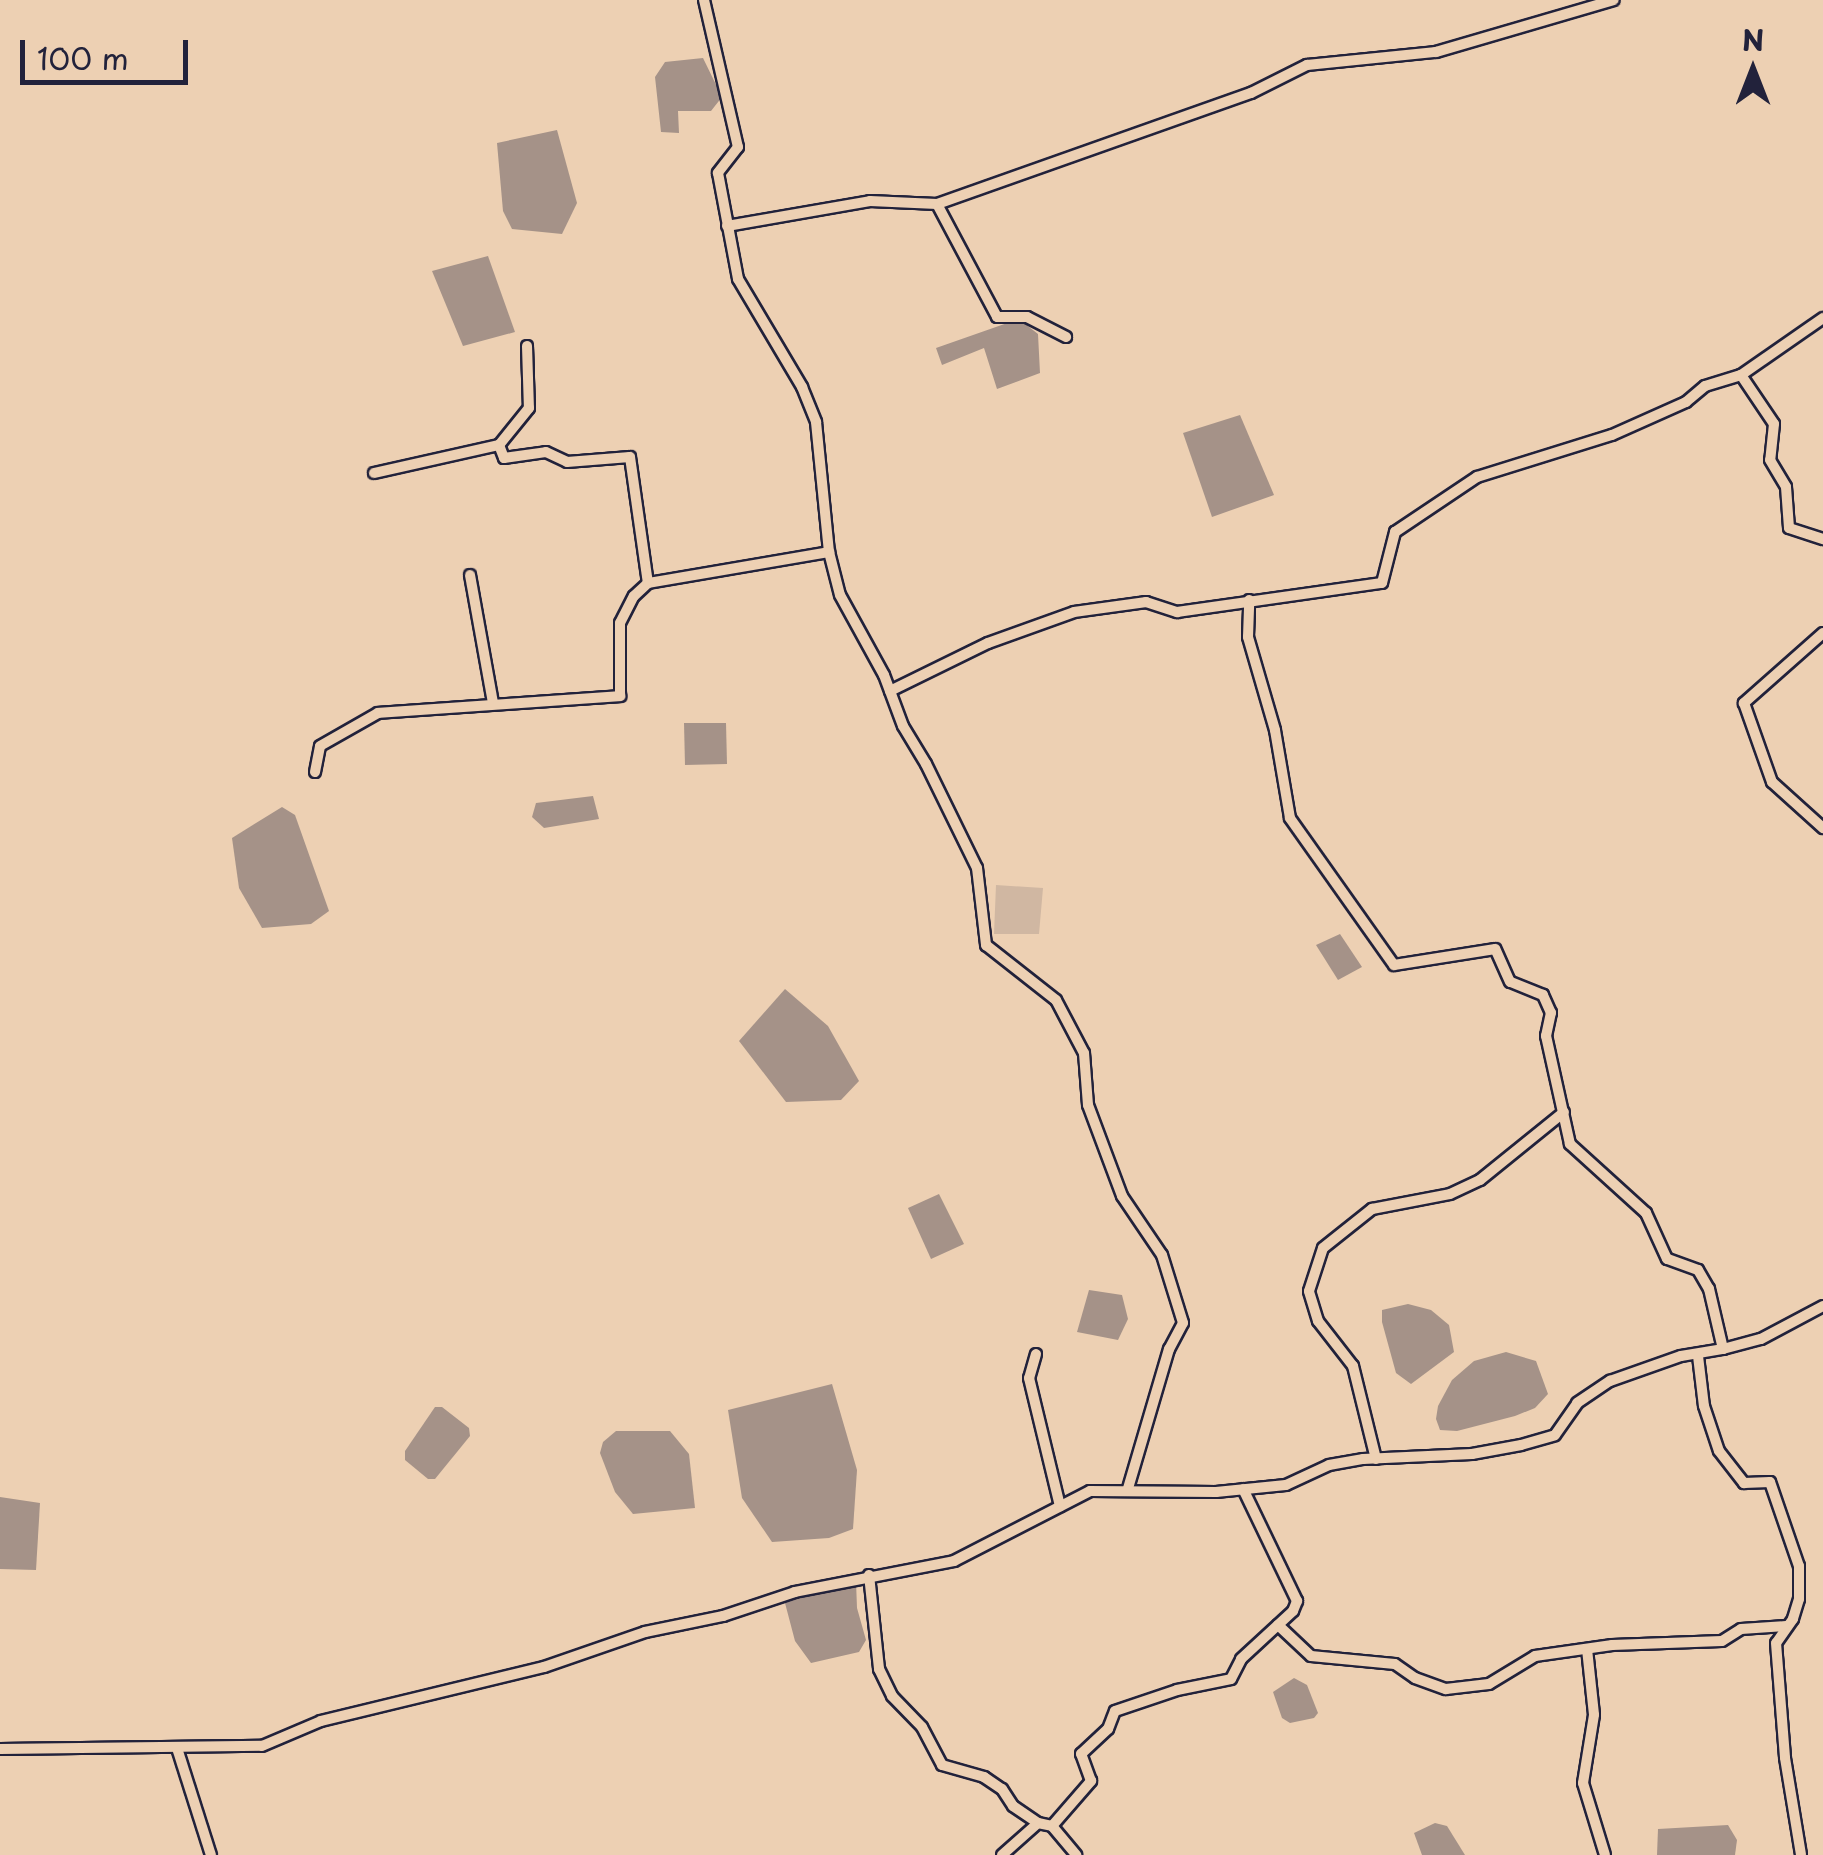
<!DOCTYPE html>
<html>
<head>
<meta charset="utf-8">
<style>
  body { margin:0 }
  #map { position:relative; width:1823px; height:1855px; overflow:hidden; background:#edd0b3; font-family:"Playpen Sans",sans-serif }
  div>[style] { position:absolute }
  .green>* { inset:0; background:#d0b7a2 }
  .water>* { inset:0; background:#a59288 }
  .roads { filter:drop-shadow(2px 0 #22223b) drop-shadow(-2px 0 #22223b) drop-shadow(0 2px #22223b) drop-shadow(0 -2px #22223b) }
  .minor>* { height:10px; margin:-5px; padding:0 5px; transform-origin:5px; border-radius:5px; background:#edd0b3 }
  span { translate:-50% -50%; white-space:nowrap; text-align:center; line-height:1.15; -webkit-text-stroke:10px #edd0b3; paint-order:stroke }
  .north { position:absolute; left:1703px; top:20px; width:100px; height:100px; -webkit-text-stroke:8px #edd0b3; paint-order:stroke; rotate:0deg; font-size:28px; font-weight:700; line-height:40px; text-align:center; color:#22223b }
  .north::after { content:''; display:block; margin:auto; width:35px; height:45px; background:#22223b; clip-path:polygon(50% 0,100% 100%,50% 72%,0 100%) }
  .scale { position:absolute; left:20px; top:40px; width:168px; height:45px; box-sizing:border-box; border:5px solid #22223b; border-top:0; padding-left:12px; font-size:30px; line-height:35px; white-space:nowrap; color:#22223b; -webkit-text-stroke:8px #edd0b3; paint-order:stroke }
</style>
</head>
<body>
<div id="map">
  <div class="green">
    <div style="clip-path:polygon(996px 885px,1043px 888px,1039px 934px,994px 934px)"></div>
  </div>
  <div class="water">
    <div style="clip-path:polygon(703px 58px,722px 97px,711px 111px,678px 111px,679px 133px,661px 132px,655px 77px,665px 62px)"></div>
    <div style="clip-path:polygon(557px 130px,577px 203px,562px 234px,512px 229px,503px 211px,497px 143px)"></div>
    <div style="clip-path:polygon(488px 256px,515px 332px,463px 346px,432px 271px)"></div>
    <div style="clip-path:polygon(1019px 319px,1038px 334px,1040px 373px,997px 389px,984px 348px,942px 365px,936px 348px)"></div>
    <div style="clip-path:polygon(1240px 415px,1274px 495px,1212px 517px,1183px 433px)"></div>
    <div style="clip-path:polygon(684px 723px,726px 723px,727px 764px,685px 765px)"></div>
    <div style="clip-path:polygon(593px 796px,599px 819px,544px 828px,532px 817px,536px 803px)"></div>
    <div style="clip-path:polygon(282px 807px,295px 815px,329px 911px,311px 924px,262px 928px,239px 888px,232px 838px)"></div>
    <div style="clip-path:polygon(1340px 934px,1362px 967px,1338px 980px,1316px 945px)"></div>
    <div style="clip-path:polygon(785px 989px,828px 1026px,859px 1081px,841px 1100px,786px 1102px,739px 1041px)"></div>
    <div style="clip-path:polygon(939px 1194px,964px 1244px,931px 1259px,908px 1208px)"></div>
    <div style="clip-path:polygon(1089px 1290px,1122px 1295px,1128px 1319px,1118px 1340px,1077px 1332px)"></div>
    <div style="clip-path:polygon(1408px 1304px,1431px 1310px,1449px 1325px,1454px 1352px,1411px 1384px,1396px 1373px,1382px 1322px,1382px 1310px)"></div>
    <div style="clip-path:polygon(1506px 1352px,1536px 1361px,1548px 1394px,1535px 1408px,1515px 1416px,1457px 1431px,1440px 1430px,1436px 1419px,1438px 1406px,1452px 1380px,1474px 1361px)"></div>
    <div style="clip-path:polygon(832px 1384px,857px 1470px,853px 1529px,829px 1538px,772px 1542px,742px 1498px,728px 1410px)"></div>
    <div style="clip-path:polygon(435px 1407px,442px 1407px,469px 1428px,470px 1436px,435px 1479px,428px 1479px,405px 1460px,405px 1451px)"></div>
    <div style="clip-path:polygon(616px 1431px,670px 1431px,689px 1454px,695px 1508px,633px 1514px,615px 1492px,600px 1453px,603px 1442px)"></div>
    <div style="clip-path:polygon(0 1497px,40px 1503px,36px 1570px,0 1569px)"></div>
    <div style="clip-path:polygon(856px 1581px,857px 1608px,866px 1640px,859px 1652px,811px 1663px,795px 1641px,785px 1603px)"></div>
    <div style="clip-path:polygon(1294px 1678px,1307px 1685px,1318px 1713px,1314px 1718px,1290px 1723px,1282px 1718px,1273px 1692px)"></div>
    <div style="clip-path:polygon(1435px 1823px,1447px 1826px,1465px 1855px,1422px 1855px,1414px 1833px)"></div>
    <div style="clip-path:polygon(1728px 1825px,1737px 1840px,1735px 1855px,1657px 1855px,1658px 1829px)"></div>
  </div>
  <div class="roads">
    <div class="minor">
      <div style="left:704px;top:0;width:151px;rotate:77deg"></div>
      <div style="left:738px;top:147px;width:33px;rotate:128deg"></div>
      <div style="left:718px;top:173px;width:108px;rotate:79.3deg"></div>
      <div style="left:738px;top:279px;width:126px;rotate:59.3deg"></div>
      <div style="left:802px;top:387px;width:38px;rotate:68deg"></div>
      <div style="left:816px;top:422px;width:131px;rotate:84.3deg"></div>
      <div style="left:829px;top:552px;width:44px;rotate:75.7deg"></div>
      <div style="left:840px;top:595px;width:91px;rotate:61.2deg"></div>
      <div style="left:884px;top:675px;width:54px;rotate:69.6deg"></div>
      <div style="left:903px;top:726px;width:44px;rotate:58.8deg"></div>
      <div style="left:926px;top:764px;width:116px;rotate:63.9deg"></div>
      <div style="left:977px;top:868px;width:78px;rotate:83.3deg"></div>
      <div style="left:986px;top:945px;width:89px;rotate:38.2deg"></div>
      <div style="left:1056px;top:1000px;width:60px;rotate:62.2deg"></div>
      <div style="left:1084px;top:1053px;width:52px;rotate:85.6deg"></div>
      <div style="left:1088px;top:1105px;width:97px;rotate:69.5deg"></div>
      <div style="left:1122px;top:1196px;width:71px;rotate:55.9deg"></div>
      <div style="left:1162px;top:1255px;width:71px;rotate:72.8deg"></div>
      <div style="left:1183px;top:1323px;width:30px;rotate:118deg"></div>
      <div style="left:1169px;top:1349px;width:145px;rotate:106.4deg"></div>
      <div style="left:937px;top:204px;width:128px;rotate:62deg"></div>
      <div style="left:997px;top:317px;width:30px"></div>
      <div style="left:1027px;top:317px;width:44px;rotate:27.1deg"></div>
      <div style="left:727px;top:226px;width:145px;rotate:-9.9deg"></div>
      <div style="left:870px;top:201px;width:67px;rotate:2.6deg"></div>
      <div style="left:937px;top:204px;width:333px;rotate:-19.5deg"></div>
      <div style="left:1251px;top:93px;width:63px;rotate:-26.6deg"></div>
      <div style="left:1307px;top:65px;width:130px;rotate:-5.8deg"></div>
      <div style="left:1436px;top:52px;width:185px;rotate:-16.3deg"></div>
      <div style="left:527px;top:346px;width:62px;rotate:88.2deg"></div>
      <div style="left:529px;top:408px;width:48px;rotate:129deg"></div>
      <div style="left:499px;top:445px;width:14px;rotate:69deg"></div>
      <div style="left:504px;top:458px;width:42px;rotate:-8.1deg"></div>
      <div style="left:546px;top:452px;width:23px;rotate:25deg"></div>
      <div style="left:567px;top:462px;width:63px;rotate:-4.5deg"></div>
      <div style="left:630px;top:457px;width:127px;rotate:81.9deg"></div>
      <div style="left:1741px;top:375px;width:59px;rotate:56deg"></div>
      <div style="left:1774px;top:424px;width:36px;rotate:96deg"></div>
      <div style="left:1770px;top:460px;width:31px;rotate:59deg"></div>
      <div style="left:1786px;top:487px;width:41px;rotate:85.8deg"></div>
      <div style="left:1789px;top:528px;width:36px;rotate:18deg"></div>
      <div style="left:374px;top:473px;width:128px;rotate:-12.6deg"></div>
      <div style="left:470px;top:575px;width:130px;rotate:79.8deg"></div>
      <div style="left:1823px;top:633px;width:106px;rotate:138.5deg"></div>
      <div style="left:1744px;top:703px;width:84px;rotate:70.5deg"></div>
      <div style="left:1772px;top:782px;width:69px;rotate:42deg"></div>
      <div style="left:890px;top:691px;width:109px;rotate:-26.1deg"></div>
      <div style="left:988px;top:643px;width:91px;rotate:-19.8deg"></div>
      <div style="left:1074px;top:612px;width:73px;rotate:-7.9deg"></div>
      <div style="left:1146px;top:602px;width:33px;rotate:18deg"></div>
      <div style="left:1177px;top:612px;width:207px;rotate:-8.1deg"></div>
      <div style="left:1382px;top:583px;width:53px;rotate:-75.7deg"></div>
      <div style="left:1395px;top:532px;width:99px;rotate:-33.9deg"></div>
      <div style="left:1477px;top:477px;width:141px;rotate:-17.3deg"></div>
      <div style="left:1612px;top:435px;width:81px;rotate:-24deg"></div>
      <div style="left:1686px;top:402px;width:25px;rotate:-40deg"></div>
      <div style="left:1705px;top:386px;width:38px;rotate:-17deg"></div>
      <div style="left:1741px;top:375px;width:100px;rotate:-34.8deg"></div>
      <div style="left:315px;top:772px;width:26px;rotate:-79deg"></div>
      <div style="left:320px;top:746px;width:67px;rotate:-29.6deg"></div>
      <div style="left:378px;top:713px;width:243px;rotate:-4deg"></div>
      <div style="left:620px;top:696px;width:73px;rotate:-90deg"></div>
      <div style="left:620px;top:623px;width:30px;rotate:-63deg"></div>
      <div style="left:634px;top:596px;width:19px;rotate:-43deg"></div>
      <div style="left:648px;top:583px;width:184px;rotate:-9.7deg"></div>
      <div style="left:1723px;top:1349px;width:39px;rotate:-15deg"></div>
      <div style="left:1761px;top:1339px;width:70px;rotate:-28deg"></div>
      <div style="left:1036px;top:1354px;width:25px;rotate:106deg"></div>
      <div style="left:1029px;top:1378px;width:132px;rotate:76.4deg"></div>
      <div style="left:1698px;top:1356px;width:50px;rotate:83.2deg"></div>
      <div style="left:1704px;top:1406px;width:47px;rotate:71.6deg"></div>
      <div style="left:1719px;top:1451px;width:41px;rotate:52deg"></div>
      <div style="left:1744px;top:1483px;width:26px;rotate:-2deg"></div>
      <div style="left:1770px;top:1482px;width:89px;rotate:71deg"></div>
      <div style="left:1799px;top:1566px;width:33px;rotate:90deg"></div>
      <div style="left:1799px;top:1599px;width:21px;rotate:107deg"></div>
      <div style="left:1793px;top:1619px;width:29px;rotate:125deg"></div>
      <div style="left:1776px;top:1643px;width:115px;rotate:85.5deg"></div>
      <div style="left:1785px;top:1758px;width:98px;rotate:80.6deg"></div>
      <div style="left:1376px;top:1459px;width:96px;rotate:-103.9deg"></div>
      <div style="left:1353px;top:1366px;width:57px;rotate:-127.9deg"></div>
      <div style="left:1318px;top:1321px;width:31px;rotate:-107deg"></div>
      <div style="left:1309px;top:1291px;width:45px;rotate:-72deg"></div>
      <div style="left:1323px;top:1248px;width:63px;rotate:-38.5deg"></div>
      <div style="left:1372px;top:1209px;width:79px;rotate:-10.9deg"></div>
      <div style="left:1450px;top:1194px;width:33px;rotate:-25deg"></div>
      <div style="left:1480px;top:1180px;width:108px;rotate:-39deg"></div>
      <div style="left:869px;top:1575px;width:95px;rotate:83.9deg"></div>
      <div style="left:879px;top:1669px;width:30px;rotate:64deg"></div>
      <div style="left:892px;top:1696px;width:43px;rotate:45.9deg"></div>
      <div style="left:922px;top:1727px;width:43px;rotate:62.2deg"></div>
      <div style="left:942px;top:1765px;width:44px;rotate:15.9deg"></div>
      <div style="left:984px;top:1777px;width:22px;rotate:34deg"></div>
      <div style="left:1002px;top:1789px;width:20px;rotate:57deg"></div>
      <div style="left:1013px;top:1806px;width:30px;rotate:34deg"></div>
      <div style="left:1038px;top:1823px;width:14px;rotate:12deg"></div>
      <div style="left:1052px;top:1826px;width:38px;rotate:50deg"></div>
      <div style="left:1278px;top:1625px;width:45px;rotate:43.2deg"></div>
      <div style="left:1311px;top:1656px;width:84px;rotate:5.4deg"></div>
      <div style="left:1395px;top:1664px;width:24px;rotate:35deg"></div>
      <div style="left:1415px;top:1678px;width:33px;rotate:20deg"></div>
      <div style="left:1446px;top:1689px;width:43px;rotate:-6.6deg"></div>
      <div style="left:1489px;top:1684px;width:54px;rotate:-31.3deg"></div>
      <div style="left:1535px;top:1656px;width:78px;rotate:-8.1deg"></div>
      <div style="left:1612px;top:1645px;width:110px;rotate:-2.1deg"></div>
      <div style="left:1722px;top:1641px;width:22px;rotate:-32deg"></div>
      <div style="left:1741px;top:1629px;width:45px;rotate:-3.8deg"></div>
      <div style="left:1587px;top:1649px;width:66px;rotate:83.9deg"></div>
      <div style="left:1594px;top:1715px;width:69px;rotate:99.2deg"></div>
      <div style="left:1583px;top:1783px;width:75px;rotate:73deg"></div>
      <div style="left:177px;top:1748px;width:112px;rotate:72.4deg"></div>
      <div style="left:0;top:1749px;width:262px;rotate:-0.7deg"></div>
      <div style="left:262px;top:1746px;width:64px;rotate:-23deg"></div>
      <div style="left:321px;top:1721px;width:229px;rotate:-13.6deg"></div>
      <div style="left:544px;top:1667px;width:107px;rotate:-19.1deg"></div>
      <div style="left:645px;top:1632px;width:80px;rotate:-11.6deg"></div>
      <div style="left:723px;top:1616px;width:76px;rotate:-18.4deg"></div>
      <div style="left:795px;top:1592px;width:162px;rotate:-11deg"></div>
      <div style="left:954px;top:1561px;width:153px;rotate:-27.2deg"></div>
      <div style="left:1090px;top:1491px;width:126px;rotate:0.5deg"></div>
      <div style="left:1216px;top:1492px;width:70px;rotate:-5.7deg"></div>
      <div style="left:1286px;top:1485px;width:47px;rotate:-24.9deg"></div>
      <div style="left:1329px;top:1465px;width:35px;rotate:-10deg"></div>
      <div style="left:1363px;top:1459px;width:109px;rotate:-2.6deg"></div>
      <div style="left:1472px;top:1454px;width:50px;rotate:-10.4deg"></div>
      <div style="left:1521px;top:1445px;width:35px;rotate:-16deg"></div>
      <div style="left:1555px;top:1435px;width:39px;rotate:-55deg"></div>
      <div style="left:1577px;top:1403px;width:40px;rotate:-34deg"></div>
      <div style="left:1610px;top:1381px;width:75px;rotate:-19.4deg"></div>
      <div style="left:1681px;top:1356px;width:43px;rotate:-9.5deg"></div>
      <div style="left:1723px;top:1349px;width:62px;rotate:-103.1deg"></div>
      <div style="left:1709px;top:1289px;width:22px;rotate:-120deg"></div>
      <div style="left:1698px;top:1270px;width:33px;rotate:-160deg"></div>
      <div style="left:1667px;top:1259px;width:51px;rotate:-114.5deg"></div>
      <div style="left:1646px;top:1213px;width:103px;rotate:-137.8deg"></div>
      <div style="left:1570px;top:1144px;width:111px;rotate:-102.5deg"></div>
      <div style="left:1546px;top:1036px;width:24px;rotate:-78deg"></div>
      <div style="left:1551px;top:1013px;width:20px;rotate:-114deg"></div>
      <div style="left:1543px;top:995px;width:35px;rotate:-158deg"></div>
      <div style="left:1510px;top:982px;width:36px;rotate:-114deg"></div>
      <div style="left:1495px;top:949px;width:102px;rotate:171deg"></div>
      <div style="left:1394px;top:965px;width:180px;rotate:-125.3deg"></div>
      <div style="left:1290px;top:818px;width:89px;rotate:-99.7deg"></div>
      <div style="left:1275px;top:730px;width:97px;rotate:-106.2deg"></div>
      <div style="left:1248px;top:637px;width:37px;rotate:-88deg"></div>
      <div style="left:1052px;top:1826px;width:60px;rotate:-49.1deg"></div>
      <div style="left:1091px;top:1781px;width:29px;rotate:-110deg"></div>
      <div style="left:1081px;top:1754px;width:37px;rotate:-43deg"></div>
      <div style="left:1108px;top:1729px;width:19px;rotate:-69deg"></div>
      <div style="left:1115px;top:1711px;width:65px;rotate:-18.7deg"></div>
      <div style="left:1177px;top:1690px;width:55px;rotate:-11.5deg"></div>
      <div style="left:1231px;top:1679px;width:22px;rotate:-63deg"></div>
      <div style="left:1241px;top:1659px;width:71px;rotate:-42.7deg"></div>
      <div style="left:1293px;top:1611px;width:11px;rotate:-68deg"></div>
      <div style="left:1297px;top:1601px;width:124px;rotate:-115.7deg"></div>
      <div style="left:1002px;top:1855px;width:48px;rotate:-41.6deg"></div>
    </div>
  </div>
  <div class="north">N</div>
  <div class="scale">100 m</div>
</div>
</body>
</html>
